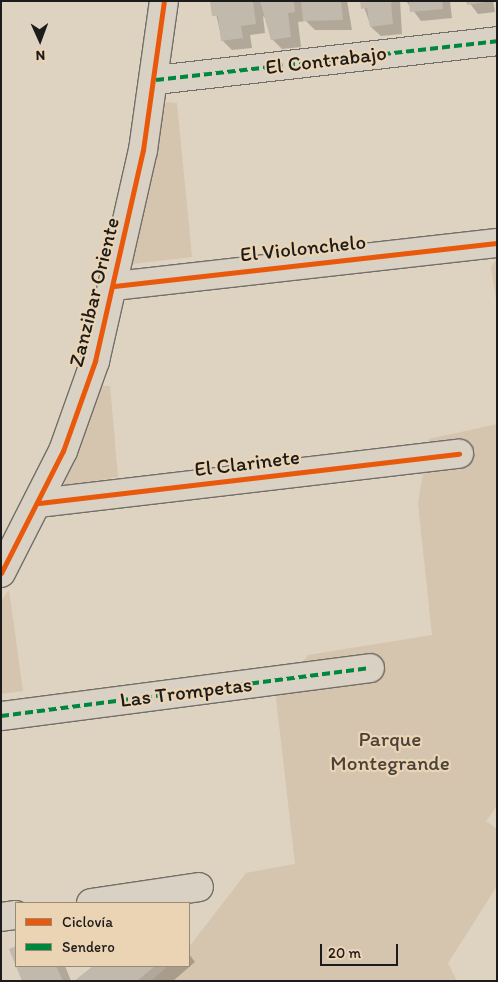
<!DOCTYPE html>
<html>
<head>
<meta charset="utf-8">
<style>
  body { margin:0 }
  #map { position:relative; width:498px; height:982px; overflow:hidden; background:#ded2c1; font-family:Itim,sans-serif }
  div>[style] { position:absolute }
  .green>* { inset:0; background:#d5c4ae }
  .shadow>* { inset:0; background:#0003 }
  .building>* { inset:0; background:#c2b9ad }
  .roads { filter:drop-shadow(1px 0 #736e66) drop-shadow(-1px 0 #736e66) drop-shadow(0 1px #736e66) drop-shadow(0 -1px #736e66) }
  .minor>* { height:28px; margin:-14px; padding:0 14px; transform-origin:14px; border-radius:14px; background:#dad1c5 }
  .quiet>* { height:4px; margin-top:-2px; transform-origin:0; background:repeating-linear-gradient(90deg,#00873e 0 8px,transparent 0 12px) }
  .cycleway>* { height:5px; margin:-2.5px; padding:0 2.5px; transform-origin:2.5px; border-radius:2.5px; background:#e8590c }
  span { translate:-50% -50%; white-space:nowrap; text-align:center; line-height:1.15; -webkit-text-stroke:4.5px #ebd4b4; paint-order:stroke }
  .street-label { font-size:21px; color:#1c1c1c }
  .park-label { font-size:21px; color:#48433c }
  .frame { position:absolute; inset:0; border:2px solid #1c1c1c; pointer-events:none }
  .legend { position:absolute; left:15px; top:902px; width:175px; height:65px; box-sizing:border-box; background:#ebd4b4; border:1px solid #988a77; margin:0; padding:6px 9px; list-style:none; font-size:15px; color:#1c1c1c }
  .legend li { display:flex; align-items:center; gap:10px; height:25px }
  .legend b { width:25px; border:1px solid #988a77 }
  .north { position:absolute; left:15px; top:15px; width:50px; height:50px; -webkit-text-stroke:4px #ebd4b4; paint-order:stroke; rotate:178deg; font-size:14px; font-weight:700; line-height:20px; text-align:center; color:#1c1c1c }
  .north::after { content:''; display:block; margin:auto; width:18px; height:22px; background:#1c1c1c; clip-path:polygon(50% 0,100% 100%,50% 72%,0 100%) }
  .scale { position:absolute; left:320px; top:944px; width:78px; height:22px; box-sizing:border-box; border:2px solid #1c1c1c; border-top:0; padding-left:6px; font-size:15px; line-height:18px; white-space:nowrap; color:#1c1c1c; -webkit-text-stroke:4px #ebd4b4; paint-order:stroke }
</style>
</head>
<body>
<div id="map">
  <div class="green">
    <div style="clip-path:polygon(166px 102px,177px 103px,192px 257px,132px 264px)"></div>
    <div style="clip-path:polygon(497px 259px,497px 306px,491px 267px)"></div>
    <div style="clip-path:polygon(101px 386px,110px 386px,118px 477px,63px 486px)"></div>
    <div style="clip-path:polygon(497px 424px,497px 806px,486px 821px,497px 829px,497px 886px,448px 963px,457px 981px,151px 981px,168px 966px,189px 966px,189px 947px,246px 873px,295px 864px,276px 698px,308px 655px,432px 635px,418px 503px,429px 439px)"></div>
    <div style="clip-path:polygon(9px 590px,23px 691px,1px 694px,1px 601px)"></div>
  </div>
  <div class="shadow">
    <div style="clip-path:polygon(213px 1px,347px 1px,352px 30px,315px 30px,306px 21px,298px 22px,301px 47px,282px 49px,272px 39px,270px 22px,263px 16px,265px 33px,250px 35px,252px 48px,232px 50px,222px 40px)"></div>
    <div style="clip-path:polygon(362px 1px,400px 1px,402px 34px,381px 36px,371px 27px)"></div>
    <div style="clip-path:polygon(406px 1px,450px 1px,452px 18px,421px 21px)"></div>
    <div style="clip-path:polygon(468px 1px,493px 1px,495px 12px,478px 14px)"></div>
    <div style="clip-path:polygon(189px 954px,195px 962px,173px 981px,76px 981px,95px 966px,189px 966px)"></div>
    <div style="clip-path:polygon(17px 966px,65px 966px,71px 981px,24px 981px)"></div>
  </div>
  <div class="building">
    <div style="clip-path:polygon(210px 1px,253px 1px,256px 24px,241px 26px,243px 38px,221px 41px,218px 16px,212px 16px)"></div>
    <div style="clip-path:polygon(260px 1px,294px 1px,295px 12px,288px 13px,291px 37px,271px 40px)"></div>
    <div style="clip-path:polygon(301px 1px,341px 1px,343px 20px,303px 21px)"></div>
    <div style="clip-path:polygon(360px 1px,396px 1px,391px 3px,393px 24px,370px 27px,367px 8px,361px 9px)"></div>
    <div style="clip-path:polygon(409px 1px,442px 1px,443px 9px,410px 12px)"></div>
    <div style="clip-path:polygon(466px 1px,486px 1px,486px 2px,467px 5px)"></div>
    <div style="clip-path:polygon(16px 946px,16px 966px,56px 966px,63px 981px,22px 981px,9px 949px)"></div>
    <div style="clip-path:polygon(93px 966px,155px 966px,137px 981px,74px 981px)"></div>
  </div>
  <div class="roads">
    <div class="minor">
      <div style="left:156px;top:80px;width:343px;rotate:-6.5deg"></div>
      <div style="left:114px;top:286px;width:385px;rotate:-6.4deg"></div>
      <div style="left:39px;top:503px;width:423px;rotate:-6.7deg"></div>
      <div style="left:1px;top:573px;width:137px;rotate:-63.1deg"></div>
      <div style="left:63px;top:451px;width:96px;rotate:-70.4deg"></div>
      <div style="left:95px;top:361px;width:216px;rotate:-77.2deg"></div>
      <div style="left:143px;top:150px;width:150px;rotate:-82deg"></div>
      <div style="left:1px;top:716px;width:372px;rotate:-7.4deg"></div>
      <div style="left:91px;top:903px;width:109px;rotate:-8.4deg"></div>
      <div style="left:1px;top:917px;width:15px;rotate:-8deg"></div>
    </div>
  </div>
  <div class="quiet">
    <div style="left:156px;top:80px;width:343px;rotate:-6.5deg"></div>
    <div style="left:1px;top:716px;width:372px;rotate:-7.4deg"></div>
  </div>
  <div class="cycleway">
    <div style="left:114px;top:286px;width:385px;rotate:-6.4deg"></div>
    <div style="left:39px;top:503px;width:423px;rotate:-6.7deg"></div>
    <div style="left:1px;top:573px;width:137px;rotate:-63.1deg"></div>
    <div style="left:63px;top:451px;width:96px;rotate:-70.4deg"></div>
    <div style="left:95px;top:361px;width:216px;rotate:-77.2deg"></div>
    <div style="left:143px;top:150px;width:150px;rotate:-82deg"></div>
  </div>
  <div class="street-label">
    <span style="left:326px;top:60px;rotate:-7deg">El Contrabajo</span>
    <span style="left:303px;top:248px;rotate:-6deg">El Violonchelo</span>
    <span style="left:94px;top:292px;rotate:-76deg">Zanzibar Oriente</span>
    <span style="left:247px;top:463px;rotate:-7deg">El Clarinete</span>
    <span style="left:186px;top:692px;rotate:-7deg">Las Trompetas</span>
  </div>
  <div class="park-label">
    <span style="left:390px;top:751px">Parque<br>Montegrande</span>
  </div>
  <div class="frame"></div>
  <ul class="legend">
  <li><b style="height:6px;background:#e8590c"></b>Ciclovía</li>
  <li><b style="height:6px;background:#00873e"></b>Sendero</li>
  </ul>
  <div class="north">N</div>
  <div class="scale">20 m</div>
</div>
</body>
</html>
